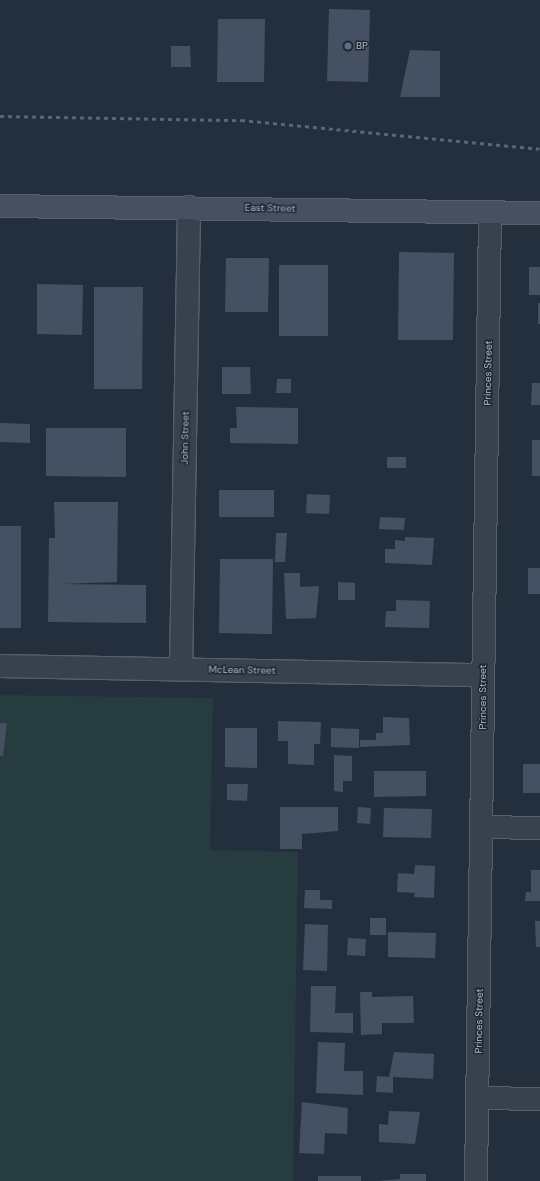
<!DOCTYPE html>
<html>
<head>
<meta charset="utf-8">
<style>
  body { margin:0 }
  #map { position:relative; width:540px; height:1181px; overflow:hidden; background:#242f3e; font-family:"DM Sans",sans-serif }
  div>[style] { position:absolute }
  .green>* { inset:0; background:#263c3f }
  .building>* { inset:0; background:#455162 }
  .roads { filter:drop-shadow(1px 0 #565f6c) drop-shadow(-1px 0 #565f6c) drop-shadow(0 1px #565f6c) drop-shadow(0 -1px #565f6c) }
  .street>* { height:22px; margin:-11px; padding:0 11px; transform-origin:11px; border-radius:11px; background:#38414e }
  .secondary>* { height:22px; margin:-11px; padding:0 11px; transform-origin:11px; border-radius:11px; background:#465061 }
  .rail>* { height:3px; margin-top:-1.5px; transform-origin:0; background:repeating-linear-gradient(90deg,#5a6575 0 4px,transparent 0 8px) }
  .dots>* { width:11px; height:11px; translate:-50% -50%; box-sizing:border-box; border:2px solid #1d2633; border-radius:50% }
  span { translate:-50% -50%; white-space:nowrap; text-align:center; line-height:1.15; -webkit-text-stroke:3px #1d2633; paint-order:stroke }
  .poi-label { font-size:10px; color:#b4bcc9 }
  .left { translate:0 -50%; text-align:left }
  .street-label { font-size:10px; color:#b4bcc9 }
</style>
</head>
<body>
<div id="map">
  <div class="green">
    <div style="clip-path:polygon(0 695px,213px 698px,210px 850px,298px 852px,293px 1181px,0 1181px)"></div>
  </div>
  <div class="building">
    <div style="clip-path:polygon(329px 9px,370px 10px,368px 82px,327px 81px)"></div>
    <div style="clip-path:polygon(218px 19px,265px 19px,264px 82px,217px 82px)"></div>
    <div style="clip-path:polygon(171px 46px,190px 46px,191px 67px,171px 67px)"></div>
    <div style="clip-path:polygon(410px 50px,440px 51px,440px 97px,400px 97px)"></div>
    <div style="clip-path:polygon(399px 252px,454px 253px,453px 340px,398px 340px)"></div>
    <div style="clip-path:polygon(226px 258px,269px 258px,268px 312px,225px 312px)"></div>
    <div style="clip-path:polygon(279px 265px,328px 265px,328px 336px,279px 336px)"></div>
    <div style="clip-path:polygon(529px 267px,540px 267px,540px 295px,529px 295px)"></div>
    <div style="clip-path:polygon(37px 284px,83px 285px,82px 335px,37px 334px)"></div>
    <div style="clip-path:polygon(94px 287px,143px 287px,142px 389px,94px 389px)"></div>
    <div style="clip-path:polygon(538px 303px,540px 303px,540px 324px,538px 324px)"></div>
    <div style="clip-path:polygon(222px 367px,250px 367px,251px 394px,222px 394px)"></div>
    <div style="clip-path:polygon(277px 379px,291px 379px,291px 393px,276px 393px)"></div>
    <div style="clip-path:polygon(532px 383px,540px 383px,540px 405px,531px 405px)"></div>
    <div style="clip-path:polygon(236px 407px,298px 408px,298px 444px,230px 443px,230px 428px,237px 428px)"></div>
    <div style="clip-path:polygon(0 423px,30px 424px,30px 443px,0 442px)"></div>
    <div style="clip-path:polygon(46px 428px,126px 428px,126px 477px,46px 476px)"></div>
    <div style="clip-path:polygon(532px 440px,540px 440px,540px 476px,532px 476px)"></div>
    <div style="clip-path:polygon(387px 457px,406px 457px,406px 468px,387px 468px)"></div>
    <div style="clip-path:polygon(219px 490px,274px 490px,274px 517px,219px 517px)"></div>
    <div style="clip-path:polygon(307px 494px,330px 495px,329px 514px,306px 513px)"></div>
    <div style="clip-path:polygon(54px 502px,118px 502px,117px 582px,62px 584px,146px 585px,146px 623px,48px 622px,49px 538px,55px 538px)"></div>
    <div style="clip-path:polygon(380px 517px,405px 518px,404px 530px,379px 529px)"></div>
    <div style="clip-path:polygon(0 526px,21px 526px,21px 628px,0 628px)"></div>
    <div style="clip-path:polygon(276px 533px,287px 533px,285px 562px,275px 562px)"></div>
    <div style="clip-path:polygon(405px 537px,434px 538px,432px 565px,385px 563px,385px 549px,395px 549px,395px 540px,405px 541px)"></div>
    <div style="clip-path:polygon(220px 559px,273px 559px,272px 634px,219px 633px)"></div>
    <div style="clip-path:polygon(528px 568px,540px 568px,540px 594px,528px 594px)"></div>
    <div style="clip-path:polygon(284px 573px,300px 573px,300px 587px,319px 586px,316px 618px,286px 619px)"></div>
    <div style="clip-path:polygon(338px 582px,355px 583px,355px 600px,338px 600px)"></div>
    <div style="clip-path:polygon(396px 600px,430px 601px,429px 628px,385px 627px,386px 611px,396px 611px)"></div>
    <div style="clip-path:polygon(383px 717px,409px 718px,410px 745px,360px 747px,360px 740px,376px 740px,376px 733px,383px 733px)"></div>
    <div style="clip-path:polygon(278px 721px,321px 722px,320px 744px,314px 744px,314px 765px,288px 764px,288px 741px,278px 741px)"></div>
    <div style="clip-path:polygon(0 723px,7px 723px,3px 756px,0 756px)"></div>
    <div style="clip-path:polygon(225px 728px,257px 728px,257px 768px,225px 767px)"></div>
    <div style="clip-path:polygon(331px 728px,359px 729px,359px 748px,331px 747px)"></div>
    <div style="clip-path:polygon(334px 755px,352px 756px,352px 781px,343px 781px,343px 792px,334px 791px)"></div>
    <div style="clip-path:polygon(523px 764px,540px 764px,540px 793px,523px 793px)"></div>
    <div style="clip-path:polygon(374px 771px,426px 771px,426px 796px,374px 797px)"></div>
    <div style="clip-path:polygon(227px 784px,248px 784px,247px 801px,227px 800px)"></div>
    <div style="clip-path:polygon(280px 807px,338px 807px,338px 831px,302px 834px,302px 849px,280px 849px)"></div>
    <div style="clip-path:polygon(358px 807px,371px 808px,370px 824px,357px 823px)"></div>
    <div style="clip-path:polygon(384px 808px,432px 809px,431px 838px,383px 837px)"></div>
    <div style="clip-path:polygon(415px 865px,435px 866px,434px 898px,414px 897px,415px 893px,397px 892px,398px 873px,414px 874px)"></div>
    <div style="clip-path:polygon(531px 870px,540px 870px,540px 901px,525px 901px,526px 892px,531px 892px)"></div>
    <div style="clip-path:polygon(305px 890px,320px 890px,320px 900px,332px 900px,332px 909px,304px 908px)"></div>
    <div style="clip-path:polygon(370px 918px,386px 918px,386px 935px,370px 935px)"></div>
    <div style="clip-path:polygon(535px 921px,540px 921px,540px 947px,536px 947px)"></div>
    <div style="clip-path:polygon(305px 924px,328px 925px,327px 971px,303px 970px)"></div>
    <div style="clip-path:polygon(388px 932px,436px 933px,435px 958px,388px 957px)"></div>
    <div style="clip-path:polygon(348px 938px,366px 939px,365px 956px,347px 955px)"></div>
    <div style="clip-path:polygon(311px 986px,336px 986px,335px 1013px,353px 1013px,353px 1033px,310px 1032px)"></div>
    <div style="clip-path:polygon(360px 992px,372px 992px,372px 997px,413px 996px,414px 1023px,382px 1023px,382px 1034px,361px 1035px)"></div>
    <div style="clip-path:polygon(318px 1042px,345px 1043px,344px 1071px,363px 1071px,363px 1095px,316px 1093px)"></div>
    <div style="clip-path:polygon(394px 1052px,434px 1054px,433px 1079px,393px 1077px,393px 1093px,376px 1092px,377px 1076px,389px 1077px)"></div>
    <div style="clip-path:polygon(302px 1102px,348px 1108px,347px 1134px,325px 1133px,324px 1154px,299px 1153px)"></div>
    <div style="clip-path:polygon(389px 1111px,420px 1112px,415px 1144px,379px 1142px,379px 1124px,388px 1125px)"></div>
    <div style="clip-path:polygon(400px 1174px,426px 1174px,426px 1181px,378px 1181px,400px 1179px)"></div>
    <div style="clip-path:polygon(318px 1176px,361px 1176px,361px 1181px,318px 1181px)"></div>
  </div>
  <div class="roads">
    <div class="street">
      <div style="left:0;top:666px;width:483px;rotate:1.1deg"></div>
      <div style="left:181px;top:669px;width:462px;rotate:-89deg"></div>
      <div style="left:482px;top:827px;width:58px;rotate:1deg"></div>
      <div style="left:478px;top:1098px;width:62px;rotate:0.9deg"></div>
      <div style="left:476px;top:1181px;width:969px;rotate:-89.17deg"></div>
    </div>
    <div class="secondary">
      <div style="left:0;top:206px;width:540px;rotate:0.74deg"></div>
    </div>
  </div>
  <div class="rail">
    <div style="left:0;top:116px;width:241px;rotate:1deg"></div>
    <div style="left:241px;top:120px;width:300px;rotate:5.5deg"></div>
  </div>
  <div class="dots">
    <div style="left:348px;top:46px;background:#5c6f8a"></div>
  </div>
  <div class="poi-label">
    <span class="left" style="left:356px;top:46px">BP</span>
  </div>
  <div class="street-label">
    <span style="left:270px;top:208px;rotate:1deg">East Street</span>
    <span style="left:488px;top:373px;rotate:-89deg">Princes Street</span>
    <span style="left:185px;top:438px;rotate:-89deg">John Street</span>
    <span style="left:242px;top:670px;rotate:1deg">McLean Street</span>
    <span style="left:483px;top:697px;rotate:-90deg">Princes Street</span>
    <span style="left:479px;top:1021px;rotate:-89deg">Princes Street</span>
  </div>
</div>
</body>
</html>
